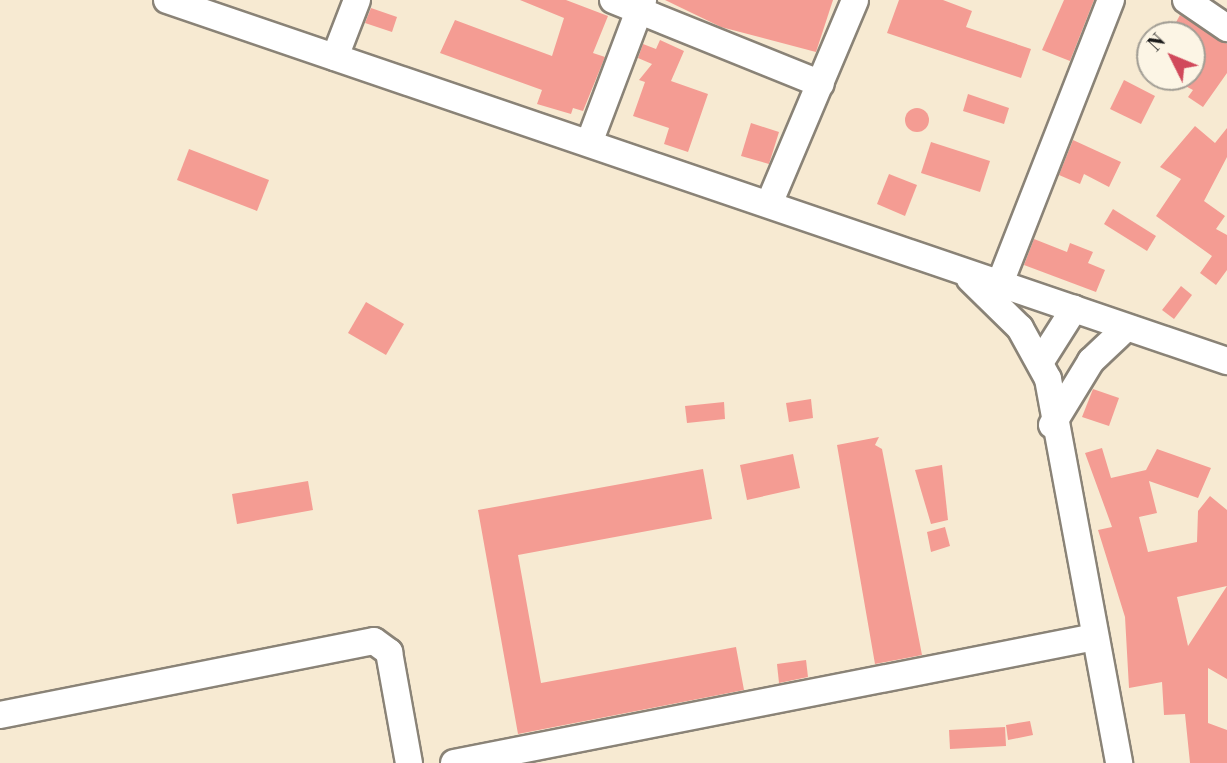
<!DOCTYPE html>
<html>
<head>
<meta charset="utf-8">
<style>
  body { margin:0 }
  #map { position:relative; width:1227px; height:763px; overflow:hidden; background:#f7ead2; font-family:"Libre Bodoni",serif }
  div>[style] { position:absolute }
  .building>* { inset:0; background:#f49c93 }
  .round { border-radius:50% }
  .roads { filter:drop-shadow(2px 0 #8a8377) drop-shadow(-2px 0 #8a8377) drop-shadow(0 2px #8a8377) drop-shadow(0 -2px #8a8377) }
  .minor>* { height:26px; margin:-13px; padding:0 13px; transform-origin:13px; border-radius:13px; background:#fff }
  span { translate:-50% -50%; white-space:nowrap; text-align:center; line-height:1.15; -webkit-text-stroke:6px #fcf5e5; paint-order:stroke }
  .north { position:absolute; left:1136px; top:21px; width:70px; height:70px; box-sizing:border-box; background:#fcf5e5; border:2px solid #a29e95; border-radius:50%; rotate:313deg; font-size:19px; font-weight:700; line-height:28px; text-align:center; color:#1c1c1c }
  .north::after { content:''; display:block; margin:auto; width:24px; height:32px; background:#d1495b; clip-path:polygon(50% 0,100% 100%,50% 72%,0 100%) }
</style>
</head>
<body>
<div id="map">
  <div class="building">
    <div style="clip-path:polygon(520px 0,566px 0,608px 16px,593px 53px,605px 57px,583px 111px,573px 108px,571px 114px,537px 104px,542px 90px,440px 53px,455px 20px,552px 56px,564px 18px)"></div>
    <div style="clip-path:polygon(665px 0,833px 0,816px 52px,721px 27px)"></div>
    <div style="clip-path:polygon(899px 0,943px 0,972px 11px,966px 27px,1031px 49px,1021px 78px,887px 33px)"></div>
    <div style="clip-path:polygon(1064px 0,1094px 0,1070px 61px,1042px 50px)"></div>
    <div style="clip-path:polygon(371px 8px,397px 17px,392px 32px,365px 23px)"></div>
    <div style="clip-path:polygon(1180px 15px,1227px 44px,1227px 73px,1203px 107px,1188px 97px,1193px 90px,1168px 77px,1192px 77px,1192px 35px,1169px 35px)"></div>
    <div style="clip-path:polygon(660px 40px,684px 51px,671px 81px,708px 94px,688px 152px,664px 144px,669px 128px,633px 116px,645px 82px,639px 80px,652px 64px,638px 58px,643px 44px,656px 49px)"></div>
    <div style="clip-path:polygon(1124px 80px,1155px 96px,1141px 124px,1110px 109px)"></div>
    <div style="clip-path:polygon(968px 94px,1009px 108px,1004px 124px,963px 111px)"></div>
    <div class="round" style="left:905px;top:108px;width:24px;height:24px"></div>
    <div style="clip-path:polygon(751px 123px,779px 132px,769px 164px,741px 156px)"></div>
    <div style="clip-path:polygon(1195px 126px,1215px 143px,1227px 128px,1227px 157px,1204px 201px,1225px 216px,1216px 229px,1227px 235px,1227px 270px,1216px 285px,1200px 273px,1212px 256px,1156px 216px,1181px 179px,1160px 167px)"></div>
    <div style="clip-path:polygon(1073px 140px,1121px 162px,1109px 187px,1084px 174px,1080px 184px,1059px 175px)"></div>
    <div style="clip-path:polygon(931px 142px,990px 161px,980px 192px,921px 173px)"></div>
    <div style="clip-path:polygon(189px 149px,269px 180px,257px 211px,177px 180px)"></div>
    <div style="clip-path:polygon(889px 174px,917px 185px,905px 216px,877px 204px)"></div>
    <div style="clip-path:polygon(1113px 209px,1156px 236px,1147px 251px,1104px 224px)"></div>
    <div style="clip-path:polygon(1034px 239px,1067px 252px,1070px 243px,1093px 252px,1088px 263px,1105px 270px,1096px 292px,1024px 265px)"></div>
    <div style="clip-path:polygon(1181px 286px,1192px 295px,1174px 319px,1162px 310px)"></div>
    <div style="clip-path:polygon(366px 302px,404px 324px,386px 355px,348px 333px)"></div>
    <div style="clip-path:polygon(1093px 389px,1119px 398px,1109px 426px,1082px 417px)"></div>
    <div style="clip-path:polygon(811px 399px,813px 418px,789px 422px,786px 403px)"></div>
    <div style="clip-path:polygon(724px 402px,725px 419px,687px 423px,685px 406px)"></div>
    <div style="clip-path:polygon(879px 437px,875px 445px,882px 449px,922px 655px,875px 664px,837px 445px)"></div>
    <div style="clip-path:polygon(evenodd,1102px 448px,1111px 478px,1146px 470px,1157px 449px,1211px 468px,1198px 498px,1149px 481px,1157px 513px,1139px 517px,1148px 552px,1197px 542px,1198px 511px,1210px 496px,1227px 510px,1227px 679px,1208px 668px,1208px 723px,1227px 730px,1227px 763px,1190px 763px,1185px 714px,1164px 715px,1162px 682px,1129px 688px,1125px 617px,1098px 530px,1112px 527px,1085px 453px,1102px 448px,1227px 586px,1188px 646px,1177px 597px,1227px 586px)"></div>
    <div style="clip-path:polygon(793px 454px,800px 488px,747px 500px,740px 465px)"></div>
    <div style="clip-path:polygon(942px 465px,948px 520px,931px 524px,915px 470px)"></div>
    <div style="clip-path:polygon(703px 469px,712px 519px,518px 555px,541px 683px,736px 647px,744px 690px,518px 734px,478px 510px)"></div>
    <div style="clip-path:polygon(308px 481px,313px 510px,237px 524px,232px 494px)"></div>
    <div style="clip-path:polygon(945px 527px,950px 546px,931px 552px,927px 532px)"></div>
    <div style="clip-path:polygon(806px 660px,808px 677px,779px 683px,777px 664px)"></div>
    <div style="clip-path:polygon(1030px 721px,1033px 735px,1008px 740px,1006px 725px)"></div>
    <div style="clip-path:polygon(1005px 727px,1006px 746px,950px 749px,949px 730px)"></div>
  </div>
  <div class="roads">
    <div class="minor">
      <div style="left:167px;top:0;width:1120px;rotate:18.81deg"></div>
      <div style="left:613px;top:0;width:224px;rotate:22deg"></div>
      <div style="left:1186px;top:0;width:50px;rotate:34.3deg"></div>
      <div style="left:335px;top:57px;width:61px;rotate:-68.9deg"></div>
      <div style="left:589px;top:143px;width:153px;rotate:-69.3deg"></div>
      <div style="left:769px;top:204px;width:221px;rotate:-67.1deg"></div>
      <div style="left:970px;top:279px;width:70px;rotate:44.4deg"></div>
      <div style="left:1020px;top:328px;width:58px;rotate:61.2deg"></div>
      <div style="left:1048px;top:379px;width:391px;rotate:79.5deg"></div>
      <div style="left:1000px;top:283px;width:304px;rotate:-68.6deg"></div>
      <div style="left:1041px;top:361px;width:62px;rotate:-57.6deg"></div>
      <div style="left:1052px;top:425px;width:75px;rotate:-58.6deg"></div>
      <div style="left:1091px;top:361px;width:48px;rotate:-43.3deg"></div>
      <div style="left:0;top:715px;width:381px;rotate:-11.2deg"></div>
      <div style="left:374px;top:641px;width:19px;rotate:36deg"></div>
      <div style="left:389px;top:652px;width:113px;rotate:79.8deg"></div>
      <div style="left:454px;top:763px;width:653px;rotate:-11.12deg"></div>
    </div>
  </div>
  <div class="north">N</div>
</div>
</body>
</html>
